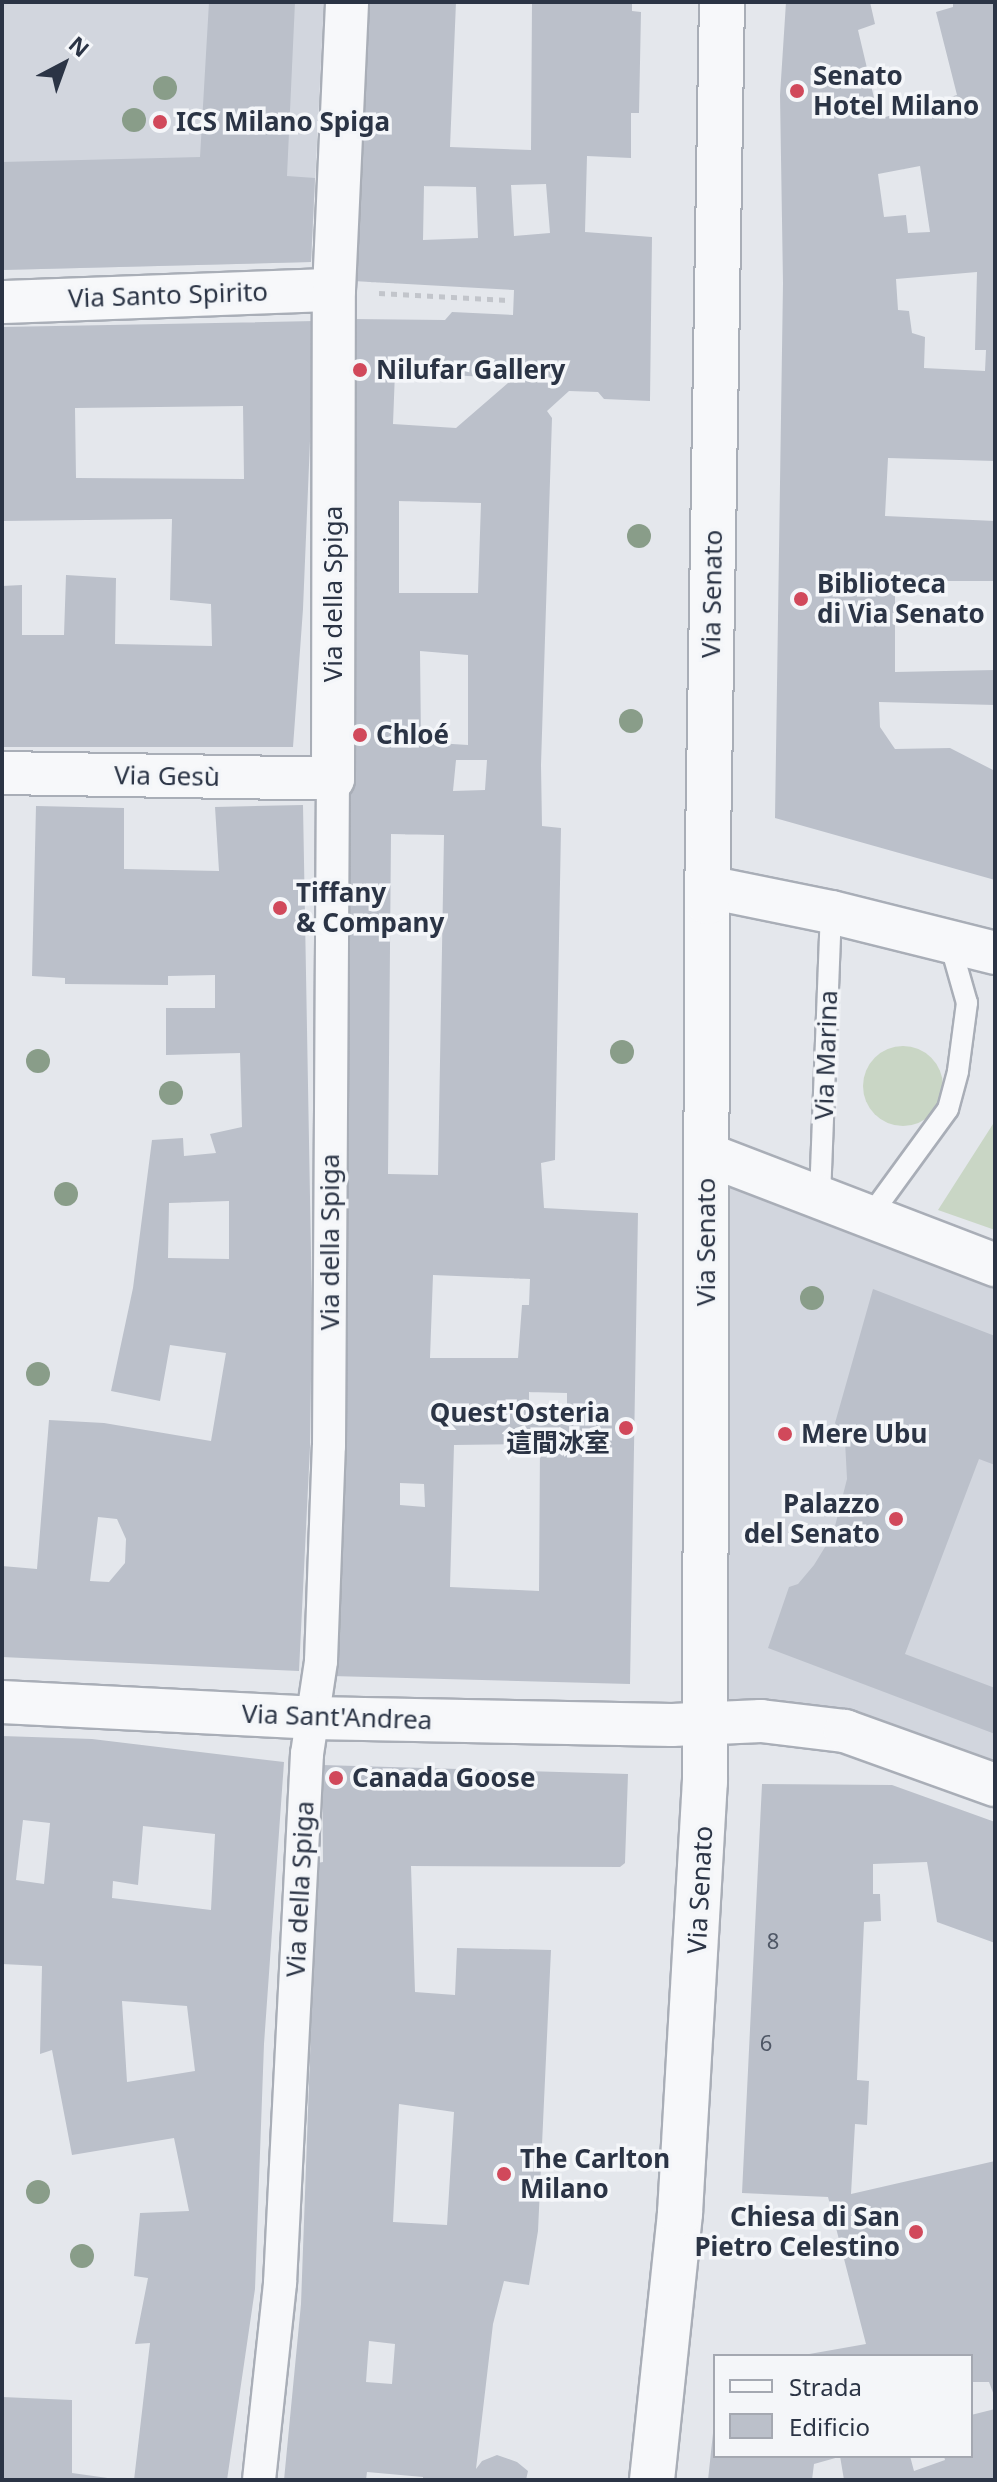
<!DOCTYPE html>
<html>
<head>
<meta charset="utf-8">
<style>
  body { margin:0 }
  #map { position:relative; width:997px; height:2482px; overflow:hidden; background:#e4e7ec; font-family:"Noto Sans","Noto Sans SC",sans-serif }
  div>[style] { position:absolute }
  .built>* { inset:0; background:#d2d6de }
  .green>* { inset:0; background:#c9d6c5 }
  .round { border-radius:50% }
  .building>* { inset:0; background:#bbc0ca }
  .path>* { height:5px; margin-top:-2.5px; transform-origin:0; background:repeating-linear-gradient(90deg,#c2c5cb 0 6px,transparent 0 12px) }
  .roads { filter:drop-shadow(2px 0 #a9aeb7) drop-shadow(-2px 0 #a9aeb7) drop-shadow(0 2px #a9aeb7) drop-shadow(0 -2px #a9aeb7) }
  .service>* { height:20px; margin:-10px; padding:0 10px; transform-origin:10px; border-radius:10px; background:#f7f8fa }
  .pedestrian>* { height:32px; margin:-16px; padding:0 16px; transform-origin:16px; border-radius:16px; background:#f7f8fa }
  .minor>* { height:42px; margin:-21px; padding:0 21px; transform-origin:21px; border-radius:21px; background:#f7f8fa }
  .tertiary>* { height:44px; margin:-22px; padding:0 22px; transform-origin:22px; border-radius:22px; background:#f7f8fa }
  .trees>* { width:24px; height:24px; margin:-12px; border-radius:50%; background:#899d89 }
  .dots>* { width:22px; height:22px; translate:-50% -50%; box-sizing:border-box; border:4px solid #f4f6f9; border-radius:50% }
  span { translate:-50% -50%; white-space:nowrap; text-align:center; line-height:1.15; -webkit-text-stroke:7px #f4f6f9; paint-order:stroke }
  .number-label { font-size:22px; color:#4f5766 }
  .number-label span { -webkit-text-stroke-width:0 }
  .poi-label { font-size:26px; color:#2b3445; font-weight:700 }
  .left { translate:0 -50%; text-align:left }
  .right { translate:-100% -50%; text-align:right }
  .street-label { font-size:26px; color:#2b3445 }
  .frame { position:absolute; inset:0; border:4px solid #2b3445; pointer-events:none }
  .legend { position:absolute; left:713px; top:2354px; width:260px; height:104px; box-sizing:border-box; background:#f4f6f9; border:2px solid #a4a8b1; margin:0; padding:10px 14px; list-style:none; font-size:24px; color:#2b3445 }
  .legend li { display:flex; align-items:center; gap:16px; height:40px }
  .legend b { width:40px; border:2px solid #a4a8b1 }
  .north { position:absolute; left:24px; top:24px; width:80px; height:80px; -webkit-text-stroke:6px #f4f6f9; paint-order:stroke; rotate:41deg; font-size:22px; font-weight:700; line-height:32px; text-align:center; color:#2b3445 }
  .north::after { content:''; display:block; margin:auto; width:28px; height:36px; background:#2b3445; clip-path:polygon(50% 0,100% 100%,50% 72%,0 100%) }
</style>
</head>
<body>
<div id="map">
  <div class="built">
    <div style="clip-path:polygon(2px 2px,324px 2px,311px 262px,2px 270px)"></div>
    <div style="clip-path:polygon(717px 1160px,995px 1270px,995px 1781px,711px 1720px)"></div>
  </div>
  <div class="green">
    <div class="round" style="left:863px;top:1046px;width:80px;height:80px"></div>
    <div style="clip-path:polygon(995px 1116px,995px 1230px,938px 1210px,993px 1124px)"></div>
  </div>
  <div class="building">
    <div style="clip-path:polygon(209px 2px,295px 2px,287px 176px,315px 178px,311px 262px,2px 270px,2px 162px,200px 157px)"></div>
    <div style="clip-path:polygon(evenodd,363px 2px,456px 2px,450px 147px,531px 150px,532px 2px,632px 2px,632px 11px,641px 12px,639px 113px,631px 113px,631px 158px,587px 156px,585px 232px,652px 237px,650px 401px,604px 399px,598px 392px,569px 391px,547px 411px,552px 418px,541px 765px,542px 826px,561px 828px,555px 1160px,541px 1163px,544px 1208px,638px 1213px,630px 1684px,331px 1676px,352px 319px,445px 320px,452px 312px,513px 315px,514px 290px,353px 281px,363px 2px,546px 184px,550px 233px,514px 236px,511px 185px,546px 184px,363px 2px,424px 186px,476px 187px,478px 238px,423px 240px,424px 186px,363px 2px,493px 368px,508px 383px,456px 428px,393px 424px,395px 372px,486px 377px,493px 368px,363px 2px,399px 501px,481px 503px,478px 593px,399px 593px,399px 501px,363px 2px,420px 651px,468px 655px,468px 745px,421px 742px,420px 651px,363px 2px,456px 760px,487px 760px,485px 790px,453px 791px,456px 760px,363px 2px,391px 834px,444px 835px,438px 1175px,388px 1174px,391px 834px,363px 2px,433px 1275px,530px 1279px,529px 1305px,522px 1305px,518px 1358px,430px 1358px,433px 1275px,363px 2px,529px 1392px,567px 1393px,567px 1416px,529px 1418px,529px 1392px,363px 2px,540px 1444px,539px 1591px,450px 1587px,454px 1445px,540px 1444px,363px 2px,400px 1483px,424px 1484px,425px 1507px,400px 1505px,400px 1483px)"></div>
    <div style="clip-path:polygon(evenodd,786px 2px,870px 2px,875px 24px,858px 30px,879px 119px,957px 95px,936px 12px,953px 7px,953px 2px,995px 2px,995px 461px,888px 458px,885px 516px,995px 521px,995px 581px,895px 581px,895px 672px,995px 670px,995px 705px,879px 702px,880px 727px,895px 749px,950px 748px,995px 771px,995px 880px,775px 818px,783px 283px,780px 95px,786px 2px,920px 166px,930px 232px,908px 233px,906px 215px,884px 217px,878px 174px,920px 166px,786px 2px,977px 272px,975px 350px,986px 350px,985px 371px,924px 368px,925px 337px,912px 333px,909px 311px,898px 310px,896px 279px,977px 272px)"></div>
    <div style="clip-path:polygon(evenodd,315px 321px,303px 609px,293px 747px,2px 747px,2px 586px,22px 585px,22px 635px,64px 635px,66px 575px,116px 578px,115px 644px,212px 646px,211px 604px,170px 600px,172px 519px,2px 521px,2px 327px,315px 321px,243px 406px,244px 479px,76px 478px,75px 408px,243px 406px)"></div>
    <div style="clip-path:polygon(evenodd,303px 805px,312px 1309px,310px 1447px,299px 1671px,2px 1657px,2px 1566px,37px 1569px,49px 1420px,104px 1423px,211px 1441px,226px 1353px,170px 1345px,160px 1401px,111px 1391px,133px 1288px,152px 1140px,183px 1138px,184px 1156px,216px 1153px,210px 1134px,242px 1127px,240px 1053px,166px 1055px,166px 1008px,215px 1008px,215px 975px,168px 976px,168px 985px,65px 984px,65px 978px,32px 976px,36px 806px,124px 808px,124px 869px,219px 871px,215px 807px,303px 805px,229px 1201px,229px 1259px,168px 1258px,169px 1203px,229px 1201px,303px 805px,98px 1517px,117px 1519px,126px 1539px,125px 1563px,109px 1582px,90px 1581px,98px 1517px)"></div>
    <div style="clip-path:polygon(873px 1289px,995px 1336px,995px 1465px,979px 1459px,905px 1654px,995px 1688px,995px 1734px,768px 1648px,789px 1587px,798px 1584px,814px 1565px,833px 1534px,847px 1479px,845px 1441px,835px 1423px)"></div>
    <div style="clip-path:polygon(evenodd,2px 1736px,92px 1739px,284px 1762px,264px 2044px,255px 2289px,227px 2480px,134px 2480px,150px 2343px,135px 2344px,148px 2278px,134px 2276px,140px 2213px,189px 2211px,174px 2138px,72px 2155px,52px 2050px,40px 2054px,42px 1966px,2px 1964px,2px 1736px,23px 1820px,50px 1823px,44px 1884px,16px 1880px,23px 1820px,2px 1736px,143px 1826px,215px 1834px,211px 1910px,112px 1898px,113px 1881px,138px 1885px,143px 1826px,2px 1736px,122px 2001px,187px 2006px,195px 2071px,127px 2082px,122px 2001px)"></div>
    <div style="clip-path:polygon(evenodd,322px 1765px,628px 1774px,625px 1863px,620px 1867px,411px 1866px,415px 1992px,455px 1995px,457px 1948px,551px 1950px,538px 2231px,529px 2285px,504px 2281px,493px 2324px,476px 2469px,482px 2461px,497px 2455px,517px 2462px,528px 2471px,526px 2480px,423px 2480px,423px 2477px,367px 2472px,366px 2480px,284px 2480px,301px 2304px,317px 1863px,323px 1862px,322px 1765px,399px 2104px,454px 2112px,447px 2225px,393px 2222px,399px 2104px,322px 1765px,369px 2341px,395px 2344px,392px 2384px,366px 2382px,369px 2341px)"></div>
    <div style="clip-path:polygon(762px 1784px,892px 1785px,995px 1822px,995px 1943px,937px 1922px,927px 1862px,873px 1864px,873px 1894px,880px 1894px,881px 1921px,864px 1922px,857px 2080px,869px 2081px,867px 2125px,855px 2124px,851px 2194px,995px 2161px,995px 2398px,989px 2382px,971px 2382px,971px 2356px,798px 2356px,866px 2344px,828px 2197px,742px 2193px)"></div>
    <div style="clip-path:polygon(2px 2397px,72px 2400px,72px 2473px,122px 2480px,3px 2480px)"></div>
    <div style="clip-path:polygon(995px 2409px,995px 2480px,844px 2480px,840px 2456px,910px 2456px,914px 2471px,945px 2460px,944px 2456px,971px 2456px,971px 2415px)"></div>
    <div style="clip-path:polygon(713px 2433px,715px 2456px,839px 2457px,814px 2464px,812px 2480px,708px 2480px)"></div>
  </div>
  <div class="path">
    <div style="left:379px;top:293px;width:129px;rotate:3.1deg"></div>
    <div style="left:993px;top:1124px;width:2px"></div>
  </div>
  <div class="roads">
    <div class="service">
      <div style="left:820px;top:1197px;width:285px;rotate:-87.8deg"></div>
      <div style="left:870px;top:1216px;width:132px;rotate:-53.9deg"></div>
      <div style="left:948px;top:1109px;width:39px;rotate:-75deg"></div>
      <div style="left:958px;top:1071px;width:69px;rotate:-82.5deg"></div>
      <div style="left:967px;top:1003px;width:66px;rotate:-105.9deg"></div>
    </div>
    <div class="pedestrian">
      <div style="left:259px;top:2480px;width:198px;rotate:-83.9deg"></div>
      <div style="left:280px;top:2283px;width:530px;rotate:-87.08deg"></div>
      <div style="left:307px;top:1754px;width:94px;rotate:-81.4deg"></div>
      <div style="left:321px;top:1661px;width:215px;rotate:-87.9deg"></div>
      <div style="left:329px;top:1446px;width:667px;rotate:-89.66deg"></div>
    </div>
    <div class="minor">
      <div style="left:2px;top:302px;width:332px;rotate:-2.1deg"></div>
      <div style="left:2px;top:773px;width:331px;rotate:1deg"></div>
      <div style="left:333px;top:779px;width:489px;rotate:-89.9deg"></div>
      <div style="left:334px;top:290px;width:288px;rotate:-87.4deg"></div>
      <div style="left:708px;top:887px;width:126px;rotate:11.5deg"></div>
      <div style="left:831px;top:912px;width:169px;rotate:14deg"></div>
      <div style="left:706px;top:1154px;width:310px;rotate:21deg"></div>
      <div style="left:2px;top:1702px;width:311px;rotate:2.9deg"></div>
      <div style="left:313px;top:1718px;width:359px;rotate:1.1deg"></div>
      <div style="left:672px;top:1725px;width:89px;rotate:-2.6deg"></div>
      <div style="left:761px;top:1721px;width:85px;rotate:6.8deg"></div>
      <div style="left:845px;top:1731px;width:159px;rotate:19.8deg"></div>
    </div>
    <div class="tertiary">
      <div style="left:652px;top:2480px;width:268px;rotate:-84deg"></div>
      <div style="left:680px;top:2213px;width:432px;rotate:-86.7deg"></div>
      <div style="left:705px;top:1782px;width:880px;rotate:-89.87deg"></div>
      <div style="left:707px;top:902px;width:900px;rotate:-89.05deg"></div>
    </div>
  </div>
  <div class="trees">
    <div style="left:165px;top:88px"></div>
    <div style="left:134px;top:120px"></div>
    <div style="left:639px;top:536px"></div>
    <div style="left:631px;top:721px"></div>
    <div style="left:622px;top:1052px"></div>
    <div style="left:38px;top:1061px"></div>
    <div style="left:171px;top:1093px"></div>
    <div style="left:66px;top:1194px"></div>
    <div style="left:812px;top:1298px"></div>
    <div style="left:38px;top:1374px"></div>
    <div style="left:38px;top:2192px"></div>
    <div style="left:82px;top:2256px"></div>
  </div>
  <div class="dots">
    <div style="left:797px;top:91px;background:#d1495b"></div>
    <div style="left:160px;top:122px;background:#d1495b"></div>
    <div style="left:360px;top:370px;background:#d1495b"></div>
    <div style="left:801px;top:599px;background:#d1495b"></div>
    <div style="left:360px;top:735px;background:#d1495b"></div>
    <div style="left:280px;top:908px;background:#d1495b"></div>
    <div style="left:626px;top:1428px;background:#d1495b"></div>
    <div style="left:785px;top:1434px;background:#d1495b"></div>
    <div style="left:896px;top:1519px;background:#d1495b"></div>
    <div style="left:336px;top:1778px;background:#d1495b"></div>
    <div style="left:504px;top:2174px;background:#d1495b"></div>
    <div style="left:916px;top:2232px;background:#d1495b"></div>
  </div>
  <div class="number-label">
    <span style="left:773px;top:1941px">8</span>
    <span style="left:766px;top:2043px">6</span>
  </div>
  <div class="poi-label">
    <span class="left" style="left:813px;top:91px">Senato<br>Hotel Milano</span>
    <span class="left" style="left:176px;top:122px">ICS Milano Spiga</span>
    <span class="left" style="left:376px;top:370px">Nilufar Gallery</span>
    <span class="left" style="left:817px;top:599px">Biblioteca<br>di Via Senato</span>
    <span class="left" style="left:376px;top:735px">Chloé</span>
    <span class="left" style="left:296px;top:908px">Tiffany<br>&amp; Company</span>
    <span class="right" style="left:610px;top:1428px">Quest'Osteria<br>這間冰室</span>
    <span class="left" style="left:801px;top:1434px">Mere Ubu</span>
    <span class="right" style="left:880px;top:1519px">Palazzo<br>del Senato</span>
    <span class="left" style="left:352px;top:1778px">Canada Goose</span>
    <span class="left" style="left:520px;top:2174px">The Carlton<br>Milano</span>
    <span class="right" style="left:900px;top:2232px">Chiesa di San<br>Pietro Celestino</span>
  </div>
  <div class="street-label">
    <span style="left:168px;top:295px;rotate:-2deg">Via Santo Spirito</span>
    <span style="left:333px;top:594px;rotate:-90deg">Via della Spiga</span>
    <span style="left:712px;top:594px;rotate:-89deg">Via Senato</span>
    <span style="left:167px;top:776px;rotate:1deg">Via Gesù</span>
    <span style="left:826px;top:1055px;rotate:-88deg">Via Marina</span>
    <span style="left:330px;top:1242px;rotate:-90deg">Via della Spiga</span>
    <span style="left:706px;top:1242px;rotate:-90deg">Via Senato</span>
    <span style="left:337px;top:1717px;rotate:2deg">Via Sant'Andrea</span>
    <span style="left:300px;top:1889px;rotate:-87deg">Via della Spiga</span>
    <span style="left:700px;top:1890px;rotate:-87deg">Via Senato</span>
  </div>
  <div class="frame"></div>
  <ul class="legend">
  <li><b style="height:10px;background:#f7f8fa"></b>Strada</li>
  <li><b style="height:22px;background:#bbc0ca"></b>Edificio</li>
  </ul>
  <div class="north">N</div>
</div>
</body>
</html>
